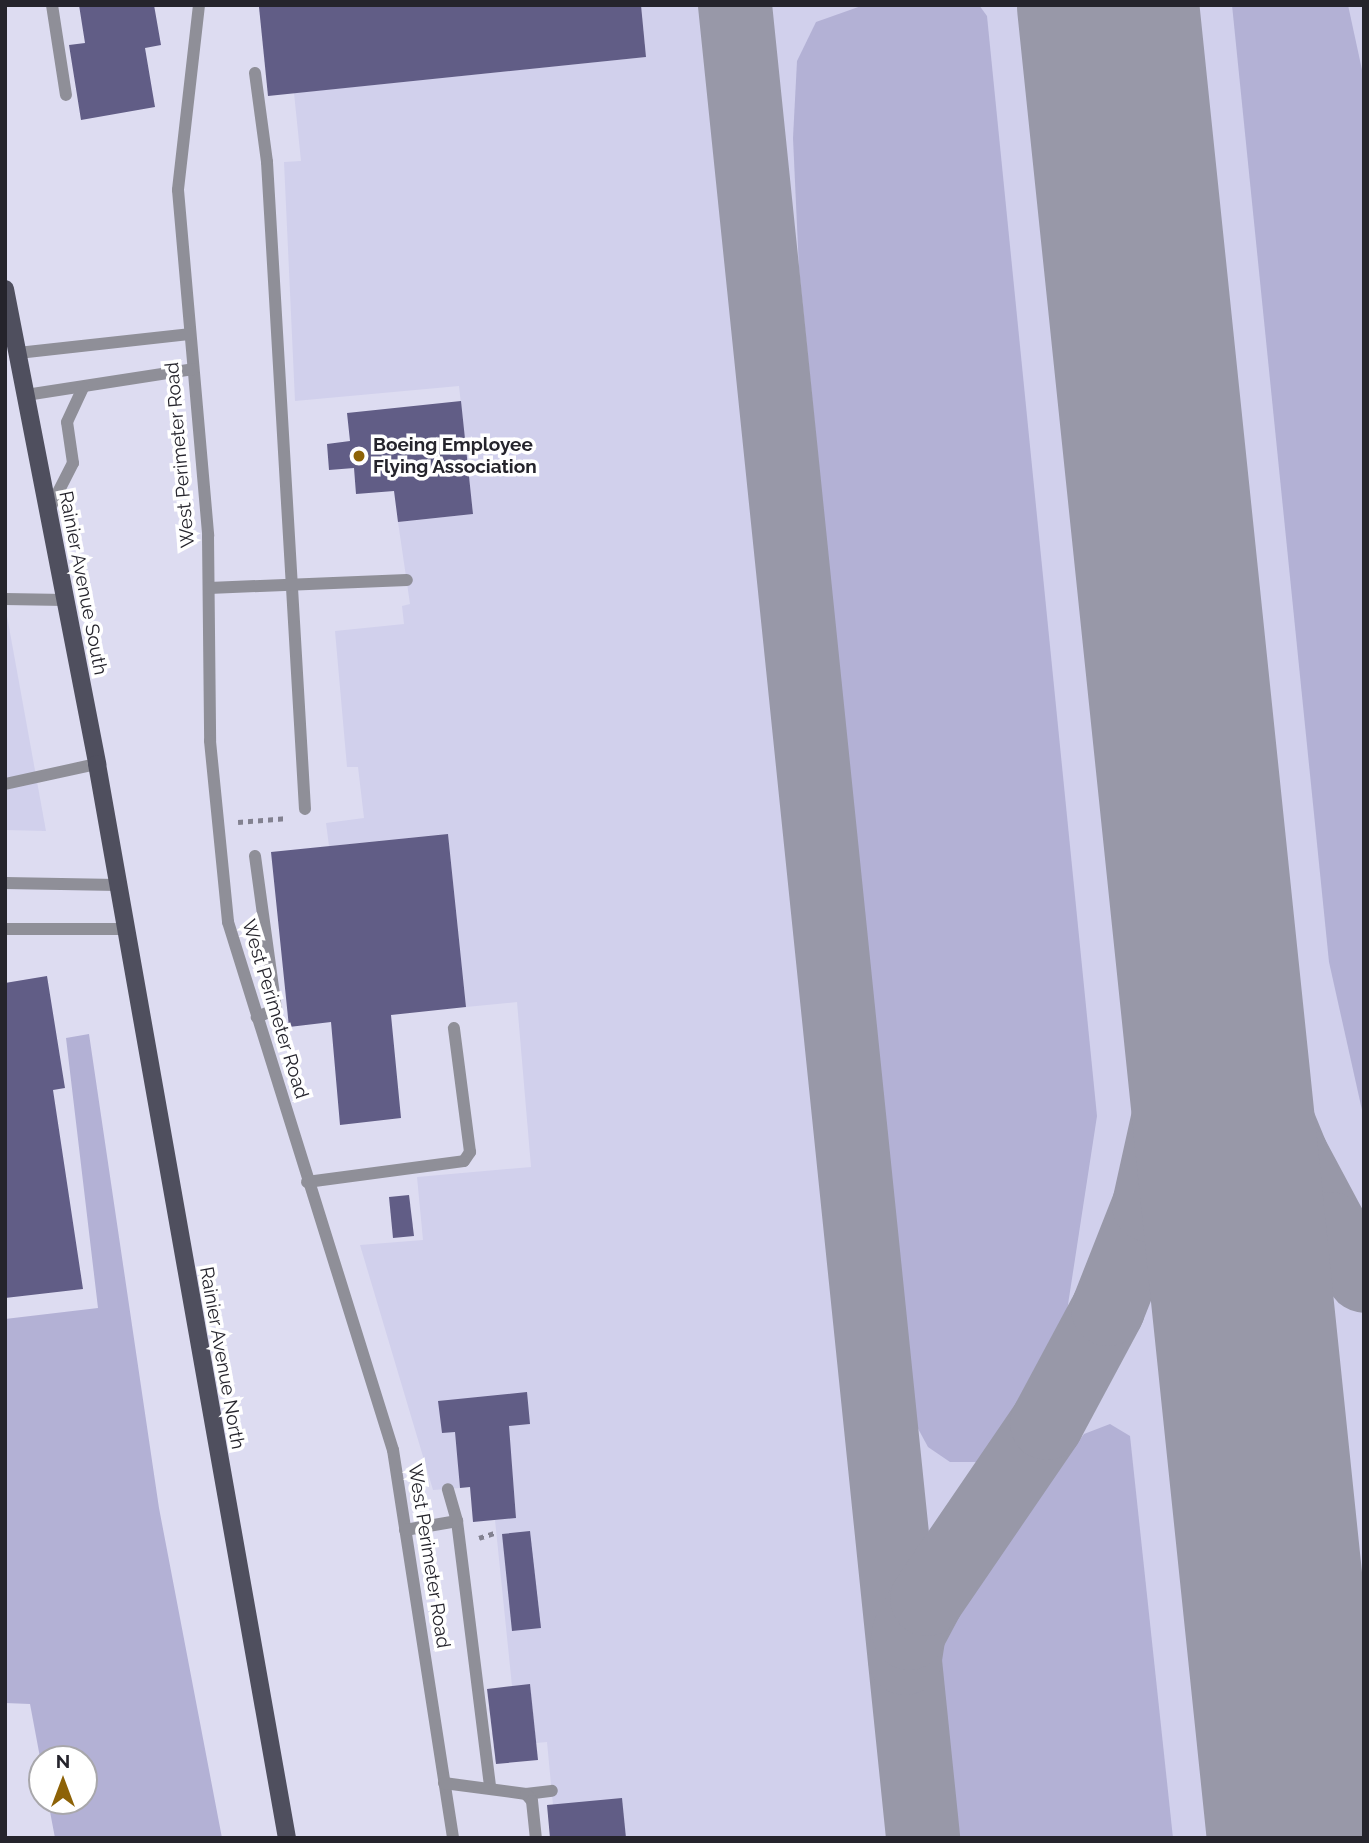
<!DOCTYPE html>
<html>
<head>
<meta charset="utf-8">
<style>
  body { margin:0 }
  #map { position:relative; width:1369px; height:1843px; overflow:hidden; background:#dddcf1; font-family:Raleway,sans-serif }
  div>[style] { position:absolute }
  .built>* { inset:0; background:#d1d0ec }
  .green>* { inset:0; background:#b3b1d5 }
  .taxiway>* { height:74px; margin:-37px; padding:0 37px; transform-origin:37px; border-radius:37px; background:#9898a8 }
  .runway>* { height:182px; margin:-91px; padding:0 91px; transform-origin:91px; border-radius:91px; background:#9898a8 }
  .building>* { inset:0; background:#615d86 }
  .path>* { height:4.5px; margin-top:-2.25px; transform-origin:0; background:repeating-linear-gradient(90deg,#828190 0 5px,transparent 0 10px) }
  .lane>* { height:12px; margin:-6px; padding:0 6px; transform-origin:6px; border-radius:6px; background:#8f8f98 }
  .primary>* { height:18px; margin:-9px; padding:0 9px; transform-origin:9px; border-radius:9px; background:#4f4f5e }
  .dots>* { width:19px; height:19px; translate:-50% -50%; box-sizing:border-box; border:4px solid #fff; border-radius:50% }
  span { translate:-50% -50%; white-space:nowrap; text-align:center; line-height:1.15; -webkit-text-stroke:7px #fff; paint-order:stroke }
  .poi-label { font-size:19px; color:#25242c; font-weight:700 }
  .left { translate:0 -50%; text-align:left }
  .street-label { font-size:19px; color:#25242c }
  .frame { position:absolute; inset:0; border:7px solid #25242c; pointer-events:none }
  .north { position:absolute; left:28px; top:1745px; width:70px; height:70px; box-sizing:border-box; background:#fff; border:2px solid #a8a7ab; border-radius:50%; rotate:0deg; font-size:19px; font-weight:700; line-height:28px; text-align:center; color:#25242c }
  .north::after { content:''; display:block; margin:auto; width:24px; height:32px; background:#8d6207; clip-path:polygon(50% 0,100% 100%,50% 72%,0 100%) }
</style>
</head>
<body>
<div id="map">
  <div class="built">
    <div style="clip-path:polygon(641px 5px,1364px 5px,1364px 1838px,626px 1838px,553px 1805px,547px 1742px,536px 1743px,530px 1685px,512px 1686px,495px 1520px,516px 1517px,511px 1454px,458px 1464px,460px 1488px,433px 1490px,360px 1245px,423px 1240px,417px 1177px,531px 1167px,517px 1002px,466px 1007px,448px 834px,329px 846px,326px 823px,364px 818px,358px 767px,347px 767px,335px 631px,404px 624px,402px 606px,410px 604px,398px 522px,473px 514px,459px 386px,295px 401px,284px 162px,301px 161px,294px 93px,646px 57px)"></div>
    <div style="clip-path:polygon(5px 605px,46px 831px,5px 830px)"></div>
  </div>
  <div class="green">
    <div style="clip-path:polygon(979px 5px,987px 16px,1097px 1116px,1065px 1324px,1034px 1403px,1005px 1447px,982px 1462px,950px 1462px,928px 1447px,915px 1423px,799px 269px,793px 138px,797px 61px,816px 22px,864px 5px)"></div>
    <div style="clip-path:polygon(1232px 5px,1348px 5px,1364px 79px,1364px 1119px,1329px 962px)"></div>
    <div style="clip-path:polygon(89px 1034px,159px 1508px,222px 1838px,55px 1838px,48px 1801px,84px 1801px,84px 1759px,42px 1759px,42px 1768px,30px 1704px,5px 1703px,5px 1319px,98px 1308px,66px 1038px)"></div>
    <div style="clip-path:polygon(1110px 1424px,1130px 1436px,1173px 1838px,954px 1838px,937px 1629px,1084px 1434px)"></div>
  </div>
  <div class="taxiway">
    <div style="left:735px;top:5px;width:1843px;rotate:84.14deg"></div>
    <div style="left:1092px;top:5px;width:31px;rotate:54deg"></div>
    <div style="left:1211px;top:921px;width:123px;rotate:74.4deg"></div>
    <div style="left:1244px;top:1039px;width:126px;rotate:67.7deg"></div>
    <div style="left:1292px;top:1156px;width:83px;rotate:61.9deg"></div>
    <div style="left:1331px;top:1229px;width:57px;rotate:54.9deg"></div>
    <div style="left:905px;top:1658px;width:25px;rotate:-81deg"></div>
    <div style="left:909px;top:1633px;width:38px;rotate:-62deg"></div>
    <div style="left:927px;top:1599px;width:213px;rotate:-55.7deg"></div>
    <div style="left:1047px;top:1423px;width:129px;rotate:-61.8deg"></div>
    <div style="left:1108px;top:1309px;width:112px;rotate:-68.5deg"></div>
    <div style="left:1149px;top:1205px;width:171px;rotate:-77.5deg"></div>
    <div style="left:1186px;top:1038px;width:173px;rotate:-85.7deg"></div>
  </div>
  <div class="runway">
    <div style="left:1108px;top:5px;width:1843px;rotate:84.08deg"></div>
  </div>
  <div class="building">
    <div style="clip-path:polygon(79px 5px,154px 5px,161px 45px,145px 48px,155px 107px,81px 120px,69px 45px,85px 43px)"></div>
    <div style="clip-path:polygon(278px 5px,641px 5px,646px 57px,268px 96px,259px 7px)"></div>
    <div style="clip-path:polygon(461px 401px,473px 514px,398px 522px,394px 491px,356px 494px,354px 468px,329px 470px,327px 444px,350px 441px,347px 413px)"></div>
    <div style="clip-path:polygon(448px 834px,466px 1007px,391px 1015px,401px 1118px,340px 1125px,331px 1022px,289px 1027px,271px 852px)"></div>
    <div style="clip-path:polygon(47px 976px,65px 1088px,53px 1090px,83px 1289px,5px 1298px,5px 983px)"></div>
    <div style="clip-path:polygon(409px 1195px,414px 1236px,393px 1238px,389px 1197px)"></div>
    <div style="clip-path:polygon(527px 1392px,530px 1424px,509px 1426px,516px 1518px,473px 1522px,470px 1487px,460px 1488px,455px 1432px,442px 1433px,438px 1401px)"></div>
    <div style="clip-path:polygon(530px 1531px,541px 1628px,512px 1631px,502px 1534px)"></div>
    <div style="clip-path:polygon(530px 1684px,538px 1760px,496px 1764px,487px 1689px)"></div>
    <div style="clip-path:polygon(622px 1798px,626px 1838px,550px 1838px,547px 1805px)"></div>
  </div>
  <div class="path">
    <div style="left:238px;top:822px;width:50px;rotate:-4.6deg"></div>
    <div style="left:479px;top:1538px;width:19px;rotate:-18deg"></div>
  </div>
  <div class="lane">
    <div style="left:52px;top:5px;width:91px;rotate:81.2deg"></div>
    <div style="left:199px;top:5px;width:186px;rotate:96.5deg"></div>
    <div style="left:178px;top:190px;width:347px;rotate:85deg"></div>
    <div style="left:208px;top:536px;width:205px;rotate:89.4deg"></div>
    <div style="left:210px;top:741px;width:182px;rotate:84.3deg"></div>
    <div style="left:228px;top:922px;width:553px;rotate:72.65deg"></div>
    <div style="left:393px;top:1450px;width:393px;rotate:81.2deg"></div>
    <div style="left:255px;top:73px;width:90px;rotate:82.3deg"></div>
    <div style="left:267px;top:162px;width:648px;rotate:86.64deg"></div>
    <div style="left:18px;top:353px;width:172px;rotate:-6.3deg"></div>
    <div style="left:26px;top:395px;width:169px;rotate:-8.8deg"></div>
    <div style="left:48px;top:512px;width:55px;rotate:-63deg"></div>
    <div style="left:73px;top:463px;width:41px;rotate:-98.3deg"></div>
    <div style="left:67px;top:422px;width:38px;rotate:-65deg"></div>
    <div style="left:209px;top:588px;width:198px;rotate:-2.3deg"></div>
    <div style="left:5px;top:599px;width:60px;rotate:1deg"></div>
    <div style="left:5px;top:784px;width:94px;rotate:-12.3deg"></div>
    <div style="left:255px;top:856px;width:154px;rotate:82.2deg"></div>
    <div style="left:276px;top:1009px;width:21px;rotate:157deg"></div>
    <div style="left:5px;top:883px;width:112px;rotate:1deg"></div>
    <div style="left:5px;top:929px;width:119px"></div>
    <div style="left:307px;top:1182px;width:158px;rotate:-7.6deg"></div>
    <div style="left:464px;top:1161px;width:11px;rotate:-56deg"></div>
    <div style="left:470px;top:1152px;width:125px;rotate:-97.4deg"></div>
    <div style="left:457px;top:1521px;width:268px;rotate:82.9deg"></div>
    <div style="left:405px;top:1530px;width:53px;rotate:-9.8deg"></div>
    <div style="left:457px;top:1521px;width:33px;rotate:-106deg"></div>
    <div style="left:444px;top:1783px;width:83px;rotate:7.6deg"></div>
    <div style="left:526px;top:1794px;width:26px;rotate:-7deg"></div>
    <div style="left:526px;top:1794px;width:9px;rotate:49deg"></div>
    <div style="left:532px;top:1801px;width:37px;rotate:84deg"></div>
  </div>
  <div class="primary">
    <div style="left:5px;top:289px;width:484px;rotate:79deg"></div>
    <div style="left:97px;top:764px;width:1091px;rotate:79.97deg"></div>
  </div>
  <div class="dots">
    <div style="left:359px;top:456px;background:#8d6207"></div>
  </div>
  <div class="poi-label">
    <span class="left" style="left:373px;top:456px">Boeing Employee<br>Flying Association</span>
  </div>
  <div class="street-label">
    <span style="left:180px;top:455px;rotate:-95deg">West Perimeter Road</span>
    <span style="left:83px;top:583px;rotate:79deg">Rainier Avenue South</span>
    <span style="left:275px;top:1009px;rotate:73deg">West Perimeter Road</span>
    <span style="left:222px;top:1358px;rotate:80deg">Rainier Avenue North</span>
    <span style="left:429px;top:1556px;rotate:81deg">West Perimeter Road</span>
  </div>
  <div class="frame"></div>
  <div class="north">N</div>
</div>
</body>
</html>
